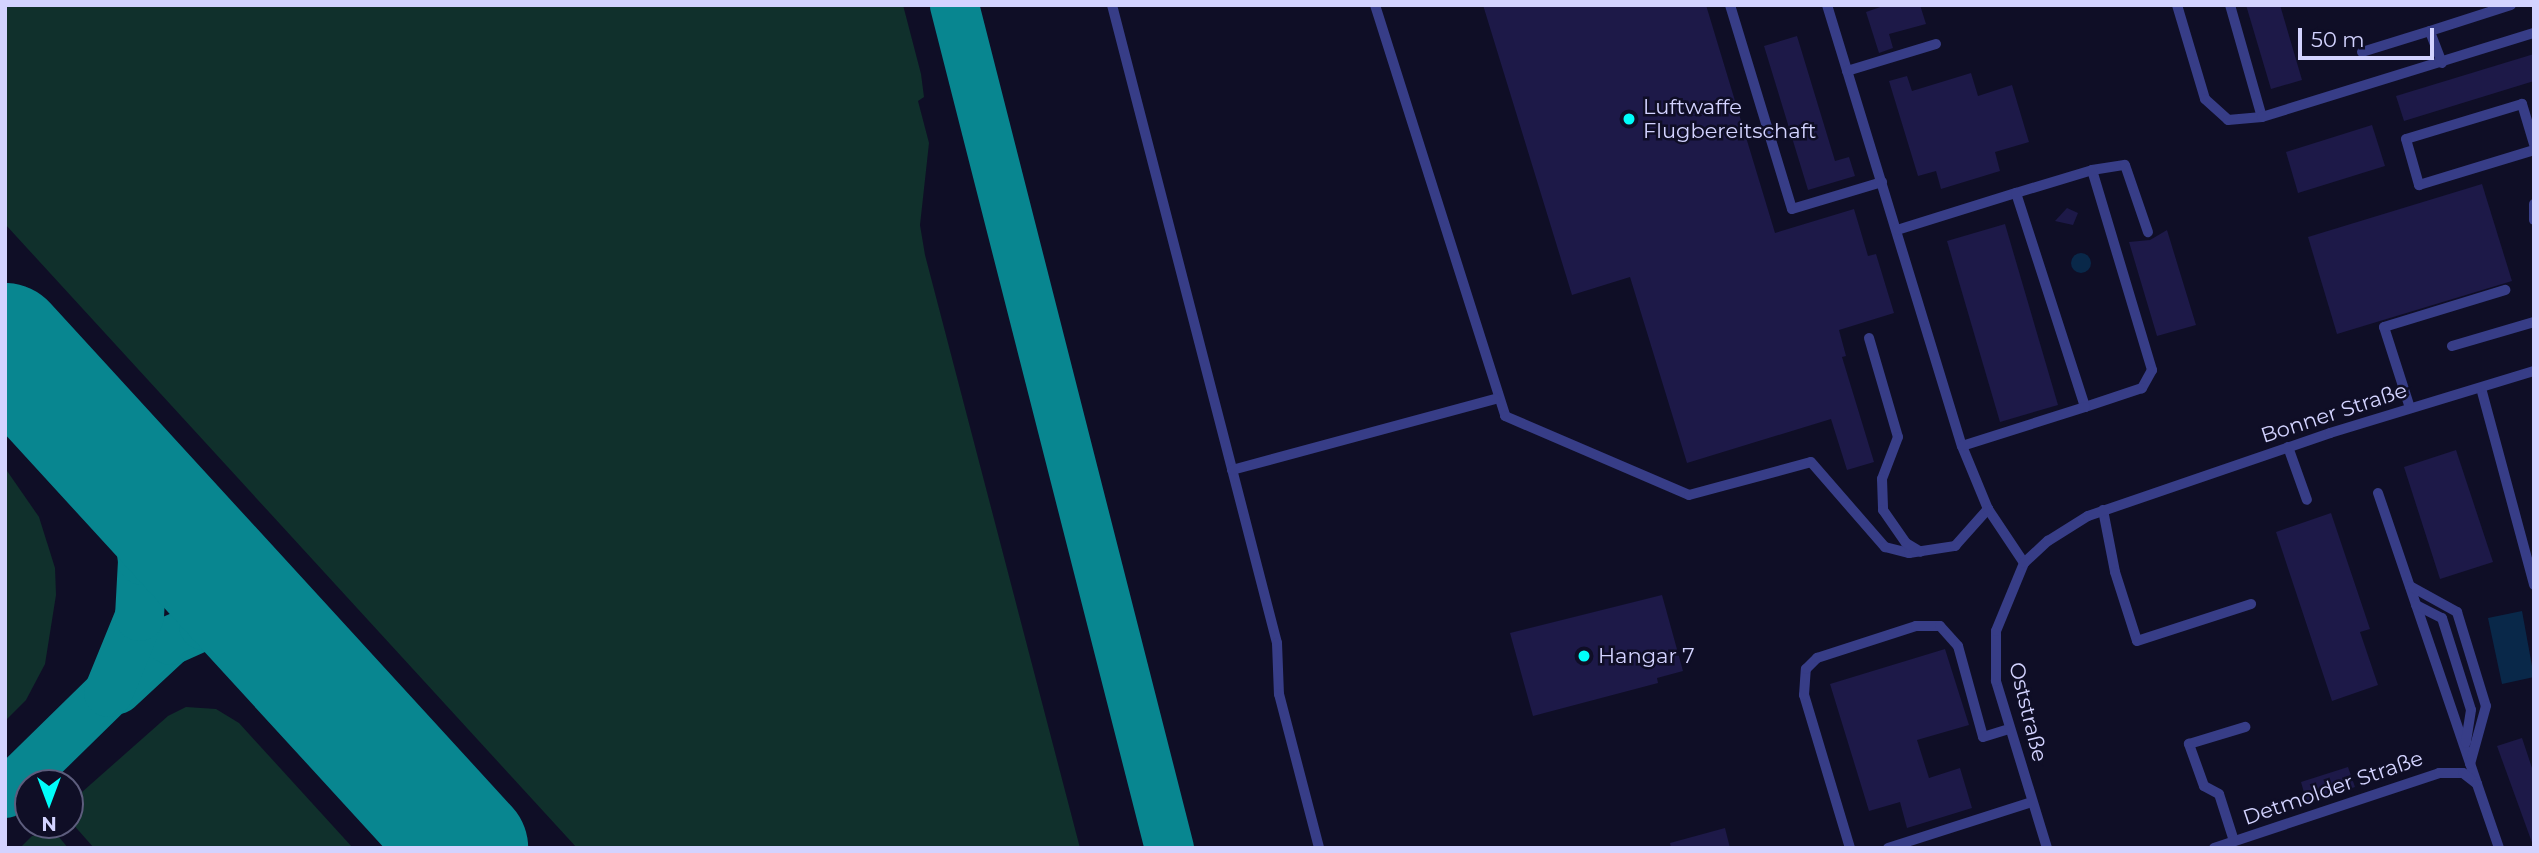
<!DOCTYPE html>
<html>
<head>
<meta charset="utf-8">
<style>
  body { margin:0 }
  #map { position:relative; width:2539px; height:853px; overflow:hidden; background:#0f0e26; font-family:Montserrat,sans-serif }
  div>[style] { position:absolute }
  .green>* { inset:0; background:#10302c }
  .water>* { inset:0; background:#092849 }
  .round { border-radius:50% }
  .taxiway>* { height:49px; margin:-24.5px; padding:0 24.5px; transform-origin:24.5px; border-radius:24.5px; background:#088690 }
  .runway>* { height:122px; margin:-61px; padding:0 61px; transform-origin:61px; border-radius:61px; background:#088690 }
  .building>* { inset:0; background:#1d1948 }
  .service>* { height:10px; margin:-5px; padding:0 5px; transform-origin:5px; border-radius:5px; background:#373d87 }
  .dots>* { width:19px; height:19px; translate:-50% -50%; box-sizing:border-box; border:4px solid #0f0e26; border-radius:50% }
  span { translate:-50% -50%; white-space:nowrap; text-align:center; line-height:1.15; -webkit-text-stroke:5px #0f0e26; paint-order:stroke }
  .poi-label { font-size:21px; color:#d3d3ff }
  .left { translate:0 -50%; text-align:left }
  .street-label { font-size:21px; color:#d3d3ff }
  .frame { position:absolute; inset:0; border:7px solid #d3d3ff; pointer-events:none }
  .north { position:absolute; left:14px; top:769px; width:70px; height:70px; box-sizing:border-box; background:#0f0e26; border:2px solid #5d5d7d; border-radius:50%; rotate:180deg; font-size:19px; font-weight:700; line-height:28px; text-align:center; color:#d3d3ff }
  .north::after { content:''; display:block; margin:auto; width:24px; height:32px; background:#00fefa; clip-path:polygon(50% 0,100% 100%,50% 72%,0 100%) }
  .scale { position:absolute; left:2298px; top:28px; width:136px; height:32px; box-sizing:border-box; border:4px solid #d3d3ff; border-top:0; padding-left:9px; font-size:21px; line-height:24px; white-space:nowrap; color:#d3d3ff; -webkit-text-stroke:5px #0f0e26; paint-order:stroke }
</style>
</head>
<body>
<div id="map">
  <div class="green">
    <div style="clip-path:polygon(5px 5px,903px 5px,921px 74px,924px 97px,918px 101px,929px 143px,920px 225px,925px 255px,1080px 848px,577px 848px,5px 224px)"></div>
    <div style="clip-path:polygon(5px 468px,39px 517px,55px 568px,56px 595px,45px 664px,26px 700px,5px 721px)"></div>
    <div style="clip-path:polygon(186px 707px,216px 709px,239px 723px,353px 848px,94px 848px,71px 822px,73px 800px,168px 716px)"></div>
    <div style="clip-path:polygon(46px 835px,59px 837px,68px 848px,20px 848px,32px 836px)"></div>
  </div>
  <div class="water">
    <div class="round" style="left:2071px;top:253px;width:20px;height:20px"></div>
    <div style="clip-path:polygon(2522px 611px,2534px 677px,2502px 684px,2488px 618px)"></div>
  </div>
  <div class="taxiway">
    <div style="left:954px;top:5px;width:870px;rotate:75.69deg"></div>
    <div style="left:117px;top:689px;width:72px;rotate:-42.8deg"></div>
    <div style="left:170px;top:640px;width:36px;rotate:-24deg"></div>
    <div style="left:203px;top:625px;width:41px;rotate:2.8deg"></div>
    <div style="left:244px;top:627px;width:65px;rotate:34.4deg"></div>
    <div style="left:5px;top:793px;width:144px;rotate:-44.4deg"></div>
    <div style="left:108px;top:692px;width:82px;rotate:-67.8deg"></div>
    <div style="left:139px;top:616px;width:56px;rotate:-86.9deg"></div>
    <div style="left:142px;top:560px;width:30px;rotate:-98deg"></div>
    <div style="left:138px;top:530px;width:29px;rotate:-106deg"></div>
    <div style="left:130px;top:502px;width:60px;rotate:-118.7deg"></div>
  </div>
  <div class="runway">
    <div style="left:5px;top:344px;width:684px;rotate:47.49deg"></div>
  </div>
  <div class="building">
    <div style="clip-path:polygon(1483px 5px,1706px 5px,1775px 233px,1854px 209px,1868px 256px,1876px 254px,1894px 313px,1839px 330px,1846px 356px,1842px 357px,1874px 462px,1847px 470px,1831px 419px,1687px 463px,1630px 277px,1572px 295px)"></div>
    <div style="clip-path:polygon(1886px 5px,1920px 5px,1926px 24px,1889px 34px,1893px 48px,1879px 53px,1866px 12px)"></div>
    <div style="clip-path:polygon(2246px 5px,2280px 5px,2302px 80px,2271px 89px)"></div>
    <div style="clip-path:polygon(1797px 36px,1835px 161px,1849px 157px,1855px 176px,1808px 190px,1764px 46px)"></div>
    <div style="clip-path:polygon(2534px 54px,2534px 81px,2404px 121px,2396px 96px)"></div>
    <div style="clip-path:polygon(1971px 73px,1978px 96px,2012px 85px,2029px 142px,1995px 152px,2000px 171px,1941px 189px,1936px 171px,1918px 176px,1889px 81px,1907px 76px,1912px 91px)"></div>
    <div style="clip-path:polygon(2372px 125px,2385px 166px,2298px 193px,2286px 152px)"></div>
    <div style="clip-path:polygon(2482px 184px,2512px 281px,2337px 334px,2308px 237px)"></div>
    <div style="clip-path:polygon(2067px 208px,2078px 213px,2073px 225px,2055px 221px)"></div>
    <div style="clip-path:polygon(2005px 224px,2058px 405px,2000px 422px,1947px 241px)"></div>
    <div style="clip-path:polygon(2167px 230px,2196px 325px,2157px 336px,2129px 242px,2150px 240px)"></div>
    <div style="clip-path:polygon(2456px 450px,2493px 562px,2440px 579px,2404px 467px)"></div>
    <div style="clip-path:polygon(2331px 513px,2370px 629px,2360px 632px,2378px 685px,2332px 701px,2276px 532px)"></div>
    <div style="clip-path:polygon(1662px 595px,1683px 671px,1657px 678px,1658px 683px,1533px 716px,1510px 633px)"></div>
    <div style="clip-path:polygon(1945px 649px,1969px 725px,1917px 740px,1929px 778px,1960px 768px,1972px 808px,1907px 828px,1900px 802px,1869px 811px,1830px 684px)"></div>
    <div style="clip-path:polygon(2522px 738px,2534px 774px,2534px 848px,2497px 746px)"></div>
    <div style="clip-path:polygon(2348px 767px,2355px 787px,2307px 803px,2301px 782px)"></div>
    <div style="clip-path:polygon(1725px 828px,1730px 848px,1671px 848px,1670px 843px)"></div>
  </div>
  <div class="service">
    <div style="left:1112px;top:5px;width:659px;rotate:75.5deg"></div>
    <div style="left:1277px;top:643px;width:51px;rotate:87.8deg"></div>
    <div style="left:1279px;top:694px;width:159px;rotate:75.4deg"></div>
    <div style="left:1375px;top:5px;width:431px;rotate:72.4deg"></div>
    <div style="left:1505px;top:416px;width:200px;rotate:23.2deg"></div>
    <div style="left:1689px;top:495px;width:126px;rotate:-15.1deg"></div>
    <div style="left:1811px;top:462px;width:113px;rotate:49deg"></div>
    <div style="left:1885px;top:547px;width:25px;rotate:14deg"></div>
    <div style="left:1909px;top:553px;width:47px;rotate:-8.7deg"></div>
    <div style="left:1955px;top:546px;width:50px;rotate:-48.3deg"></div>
    <div style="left:1730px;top:5px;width:213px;rotate:73.1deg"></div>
    <div style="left:1792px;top:209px;width:94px;rotate:-16.7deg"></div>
    <div style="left:1827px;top:5px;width:461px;rotate:73deg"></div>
    <div style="left:1962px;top:446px;width:68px;rotate:67.6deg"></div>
    <div style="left:1988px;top:509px;width:65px;rotate:56.3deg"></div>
    <div style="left:2177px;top:5px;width:98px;rotate:73.4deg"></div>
    <div style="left:2205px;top:99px;width:31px;rotate:42deg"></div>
    <div style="left:2228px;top:120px;width:34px;rotate:-5deg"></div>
    <div style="left:2230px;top:5px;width:116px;rotate:74.1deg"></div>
    <div style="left:2262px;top:117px;width:285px;rotate:-17.2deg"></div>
    <div style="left:2362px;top:52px;width:71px;rotate:-17.2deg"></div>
    <div style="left:2442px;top:63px;width:34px;rotate:-111deg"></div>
    <div style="left:2430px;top:31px;width:85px;rotate:-17.8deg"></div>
    <div style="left:1847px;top:71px;width:93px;rotate:-16.9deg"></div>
    <div style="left:2534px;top:144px;width:42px;rotate:-106.7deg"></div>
    <div style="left:2522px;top:104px;width:121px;rotate:163.2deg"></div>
    <div style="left:2406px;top:139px;width:48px;rotate:74.2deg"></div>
    <div style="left:2419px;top:185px;width:120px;rotate:-16.9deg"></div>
    <div style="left:2092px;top:170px;width:33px;rotate:-9deg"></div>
    <div style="left:2125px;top:165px;width:71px;rotate:71.1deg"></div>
    <div style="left:2016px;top:193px;width:79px;rotate:-16.8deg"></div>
    <div style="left:2092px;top:170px;width:209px;rotate:73.3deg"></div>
    <div style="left:2152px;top:370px;width:21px;rotate:119deg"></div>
    <div style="left:2142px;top:388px;width:60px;rotate:161.6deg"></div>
    <div style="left:2534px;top:204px;width:16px;rotate:90deg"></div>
    <div style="left:1897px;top:230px;width:125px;rotate:-17.3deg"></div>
    <div style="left:2016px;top:193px;width:225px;rotate:72.1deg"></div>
    <div style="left:2085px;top:407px;width:129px;rotate:162.4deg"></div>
    <div style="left:1869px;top:338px;width:103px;rotate:73.7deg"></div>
    <div style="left:1898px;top:437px;width:45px;rotate:110.9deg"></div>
    <div style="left:1882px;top:479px;width:31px;rotate:88deg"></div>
    <div style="left:1883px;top:510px;width:40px;rotate:55.1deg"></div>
    <div style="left:1906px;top:543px;width:17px;rotate:31deg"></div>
    <div style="left:2452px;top:346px;width:85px;rotate:-16.3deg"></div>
    <div style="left:2481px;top:388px;width:204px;rotate:74.9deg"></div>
    <div style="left:2410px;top:408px;width:85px;rotate:-107.8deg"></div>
    <div style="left:2384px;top:327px;width:127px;rotate:-17deg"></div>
    <div style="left:2288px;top:447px;width:56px;rotate:70.3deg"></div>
    <div style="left:1232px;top:470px;width:273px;rotate:-15.1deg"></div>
    <div style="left:2378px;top:493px;width:307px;rotate:71.2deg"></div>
    <div style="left:2103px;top:510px;width:63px;rotate:79deg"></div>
    <div style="left:2115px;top:572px;width:72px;rotate:72.3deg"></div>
    <div style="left:2137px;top:641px;width:120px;rotate:-18deg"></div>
    <div style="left:2410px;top:586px;width:54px;rotate:29deg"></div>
    <div style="left:2457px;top:612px;width:98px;rotate:72.9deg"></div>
    <div style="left:2486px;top:706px;width:60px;rotate:105.4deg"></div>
    <div style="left:2416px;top:605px;width:29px;rotate:27deg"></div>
    <div style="left:2442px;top:618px;width:96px;rotate:72.5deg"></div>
    <div style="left:2471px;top:710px;width:33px;rotate:99deg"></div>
    <div style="left:2234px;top:841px;width:49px;rotate:-107.7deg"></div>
    <div style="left:2219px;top:794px;width:17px;rotate:-152deg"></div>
    <div style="left:2204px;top:786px;width:45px;rotate:-109.7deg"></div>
    <div style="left:2189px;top:744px;width:59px;rotate:-16.9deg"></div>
    <div style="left:1850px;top:848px;width:160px;rotate:-106.7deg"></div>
    <div style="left:1804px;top:695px;width:26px;rotate:-86deg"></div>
    <div style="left:1806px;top:669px;width:16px;rotate:-45deg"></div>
    <div style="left:1817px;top:658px;width:104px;rotate:-17.9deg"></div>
    <div style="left:1916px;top:626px;width:24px"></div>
    <div style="left:1940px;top:626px;width:27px;rotate:48deg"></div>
    <div style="left:1958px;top:646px;width:94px;rotate:74.6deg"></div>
    <div style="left:1983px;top:737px;width:28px;rotate:-17deg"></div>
    <div style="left:1888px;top:848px;width:151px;rotate:-17.7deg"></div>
    <div style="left:2047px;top:848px;width:175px;rotate:-107deg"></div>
    <div style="left:1996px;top:681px;width:50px;rotate:-90deg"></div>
    <div style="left:1996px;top:631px;width:74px;rotate:-67.6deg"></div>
    <div style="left:2024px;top:563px;width:33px;rotate:-43deg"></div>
    <div style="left:2048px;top:541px;width:47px;rotate:-32deg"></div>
    <div style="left:2088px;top:516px;width:256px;rotate:-18.9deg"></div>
    <div style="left:2330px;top:433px;width:213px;rotate:-16.9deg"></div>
    <div style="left:2214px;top:848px;width:237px;rotate:-18.4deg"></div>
    <div style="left:2439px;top:773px;width:24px"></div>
    <div style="left:2463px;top:773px;width:18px;rotate:38deg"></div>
    <div style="left:2477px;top:784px;width:68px;rotate:71deg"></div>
  </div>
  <div class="dots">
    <div style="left:1629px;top:119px;background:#00fefa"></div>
    <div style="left:1584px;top:656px;background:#00fefa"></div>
  </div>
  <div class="poi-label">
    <span class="left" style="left:1643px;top:119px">Luftwaffe<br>Flugbereitschaft</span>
    <span class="left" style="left:1598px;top:656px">Hangar 7</span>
  </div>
  <div class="street-label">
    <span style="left:2334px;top:413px;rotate:-18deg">Bonner Straße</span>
    <span style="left:2028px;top:712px;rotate:76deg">Oststraße</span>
    <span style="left:2333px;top:788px;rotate:-19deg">Detmolder Straße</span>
  </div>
  <div class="frame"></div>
  <div class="north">N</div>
  <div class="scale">50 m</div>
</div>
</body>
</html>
